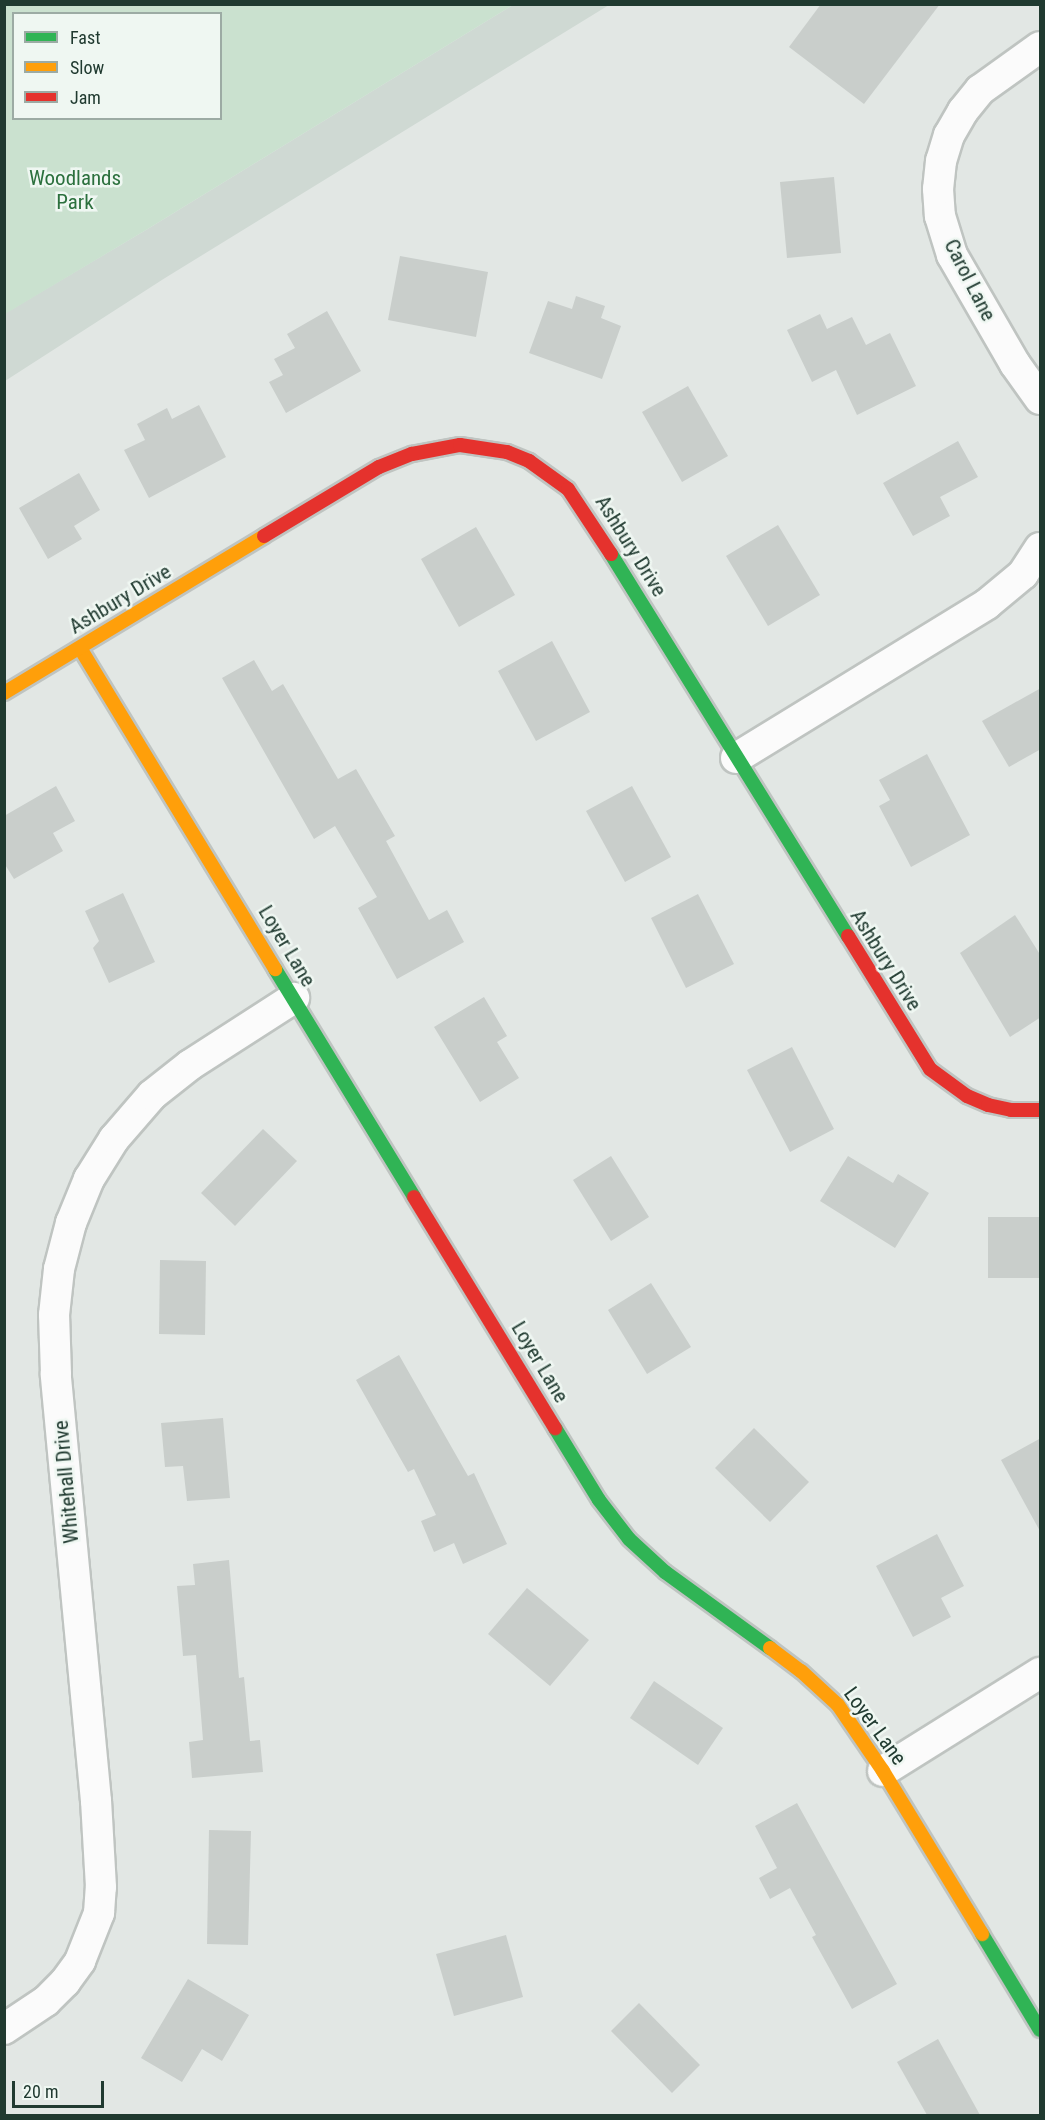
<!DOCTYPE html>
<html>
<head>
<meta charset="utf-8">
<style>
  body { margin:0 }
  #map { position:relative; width:1045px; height:2120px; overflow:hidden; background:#e2e7e4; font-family:"Roboto Condensed",sans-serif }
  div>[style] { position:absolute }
  .built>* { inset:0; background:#cfd9d3 }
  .green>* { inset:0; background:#cae1cf }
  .building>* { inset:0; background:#c9cecb }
  .roads { filter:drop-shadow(2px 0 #bfc4c1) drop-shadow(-2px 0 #bfc4c1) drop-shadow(0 2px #bfc4c1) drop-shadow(0 -2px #bfc4c1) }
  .street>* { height:30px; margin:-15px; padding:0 15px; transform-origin:15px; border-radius:15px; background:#fbfbfb }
  .fast>* { height:14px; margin:-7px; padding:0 7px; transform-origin:7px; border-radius:7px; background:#30b455 }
  .slow>* { height:14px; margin:-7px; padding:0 7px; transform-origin:7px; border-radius:7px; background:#ff9f0a }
  .jam>* { height:14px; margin:-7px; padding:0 7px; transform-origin:7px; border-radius:7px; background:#e5322d }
  span { translate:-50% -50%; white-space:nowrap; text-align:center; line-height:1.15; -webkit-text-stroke:5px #eff7f2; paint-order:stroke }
  .park-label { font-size:21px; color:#2b703d }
  .street-label { font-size:21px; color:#203a30 }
  .frame { position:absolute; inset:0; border:6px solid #203a30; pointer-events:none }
  .legend { position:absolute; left:12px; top:12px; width:210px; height:108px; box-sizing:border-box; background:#eff7f2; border:2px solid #9caba4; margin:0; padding:8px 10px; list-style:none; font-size:18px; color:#203a30 }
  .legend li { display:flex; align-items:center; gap:12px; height:30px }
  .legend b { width:30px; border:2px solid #9caba4 }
  .scale { position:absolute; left:12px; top:2081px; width:92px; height:27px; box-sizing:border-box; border:3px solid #203a30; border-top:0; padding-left:8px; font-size:18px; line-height:21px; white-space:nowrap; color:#203a30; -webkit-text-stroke:4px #eff7f2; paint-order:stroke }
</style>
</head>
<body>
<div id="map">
  <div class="built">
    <div style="clip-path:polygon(513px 5px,609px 5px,165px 278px,5px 381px,4px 314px,146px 230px)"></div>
  </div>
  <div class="green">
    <div style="clip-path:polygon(evenodd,4px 5px,5px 4px,513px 5px,146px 230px,5px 314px,4px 5px,14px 14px,220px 14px,220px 118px,14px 118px,14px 14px)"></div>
  </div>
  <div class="building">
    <div style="clip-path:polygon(821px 4px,940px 4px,864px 104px,789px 47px)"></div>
    <div style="clip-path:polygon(834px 177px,841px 253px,787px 258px,780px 182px)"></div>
    <div style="clip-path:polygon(400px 256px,488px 272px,476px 337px,388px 320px)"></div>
    <div style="clip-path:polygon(576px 296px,605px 306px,601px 318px,621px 326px,602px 379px,529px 353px,548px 301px,572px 309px)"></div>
    <div style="clip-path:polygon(327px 311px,361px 371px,286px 413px,269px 382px,283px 375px,274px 359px,295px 348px,287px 334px)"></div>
    <div style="clip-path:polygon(820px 314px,827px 329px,852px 317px,866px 345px,890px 333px,916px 386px,857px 415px,836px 370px,812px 382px,787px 330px)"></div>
    <div style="clip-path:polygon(688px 386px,728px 456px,682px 482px,642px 412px)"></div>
    <div style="clip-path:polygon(199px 405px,226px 457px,149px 498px,124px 450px,145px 440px,137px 424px,167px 408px,172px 419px)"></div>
    <div style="clip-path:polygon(958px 441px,978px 477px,940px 497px,950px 516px,913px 536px,883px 483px)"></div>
    <div style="clip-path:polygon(79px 473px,100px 510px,74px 526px,82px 539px,48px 559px,19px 508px)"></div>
    <div style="clip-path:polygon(778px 525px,820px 595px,768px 626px,726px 556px)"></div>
    <div style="clip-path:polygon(476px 527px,515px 595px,459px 627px,421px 559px)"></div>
    <div style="clip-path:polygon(552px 641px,590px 712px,536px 741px,498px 671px)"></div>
    <div style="clip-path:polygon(254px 660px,272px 691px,283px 684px,338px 779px,356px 769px,395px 836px,386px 841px,429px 920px,447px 910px,464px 942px,397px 979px,358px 908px,377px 897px,335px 826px,314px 839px,222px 678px)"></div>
    <div style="clip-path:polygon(1041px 688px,1041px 749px,1009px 767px,982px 721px)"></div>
    <div style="clip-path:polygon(927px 754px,970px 835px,911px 867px,879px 806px,890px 800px,879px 780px)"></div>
    <div style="clip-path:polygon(56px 786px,75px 821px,53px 833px,63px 851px,14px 879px,4px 863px,4px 816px)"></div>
    <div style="clip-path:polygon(632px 786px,671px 857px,625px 882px,586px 811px)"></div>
    <div style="clip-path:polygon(123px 893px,155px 962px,109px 983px,93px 948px,99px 941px,85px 911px)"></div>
    <div style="clip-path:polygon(698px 894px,734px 964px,686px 988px,651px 918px)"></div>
    <div style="clip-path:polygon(1015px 915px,1041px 956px,1041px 1017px,1010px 1037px,960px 953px)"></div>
    <div style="clip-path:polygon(484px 997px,507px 1036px,497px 1042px,519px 1078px,480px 1102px,434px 1027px)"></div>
    <div style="clip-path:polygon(792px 1047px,834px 1129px,790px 1152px,747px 1070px)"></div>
    <div style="clip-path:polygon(263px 1129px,297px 1161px,235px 1226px,201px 1193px)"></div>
    <div style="clip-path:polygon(611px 1156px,649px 1217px,611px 1241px,573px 1180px)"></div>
    <div style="clip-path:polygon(848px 1156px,893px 1183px,898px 1174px,929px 1193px,895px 1248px,820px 1201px)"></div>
    <div style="clip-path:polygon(988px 1217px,1041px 1217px,1041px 1278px,988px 1278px)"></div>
    <div style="clip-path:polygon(160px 1260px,206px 1261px,205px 1335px,159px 1334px)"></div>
    <div style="clip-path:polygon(651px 1283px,691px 1347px,647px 1374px,608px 1310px)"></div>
    <div style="clip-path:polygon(399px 1355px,468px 1476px,474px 1473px,507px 1544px,463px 1564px,454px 1543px,434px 1552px,421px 1521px,436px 1515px,414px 1469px,408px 1472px,356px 1380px)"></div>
    <div style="clip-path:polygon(223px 1418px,230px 1498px,187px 1501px,183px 1466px,165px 1467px,161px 1423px)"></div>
    <div style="clip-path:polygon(754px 1428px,809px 1482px,770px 1522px,715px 1468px)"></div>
    <div style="clip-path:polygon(1041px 1438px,1041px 1533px,1001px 1460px)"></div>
    <div style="clip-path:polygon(937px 1534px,964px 1586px,941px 1598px,951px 1617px,913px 1637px,876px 1566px)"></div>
    <div style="clip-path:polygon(229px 1560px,239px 1678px,244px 1677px,250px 1741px,260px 1740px,263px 1772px,192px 1778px,189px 1742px,203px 1740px,196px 1655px,183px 1656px,177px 1586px,195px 1585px,193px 1564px)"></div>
    <div style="clip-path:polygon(527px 1588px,589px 1640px,550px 1686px,488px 1634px)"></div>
    <div style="clip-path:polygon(654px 1681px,723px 1728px,698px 1765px,630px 1718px)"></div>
    <div style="clip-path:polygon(797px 1803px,897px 1984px,852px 2009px,812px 1937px,816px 1935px,790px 1888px,770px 1899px,759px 1878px,777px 1868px,755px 1826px)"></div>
    <div style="clip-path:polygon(209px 1830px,251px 1831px,248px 1945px,207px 1944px)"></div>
    <div style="clip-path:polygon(506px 1935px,523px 1997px,454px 2016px,436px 1954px)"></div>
    <div style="clip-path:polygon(188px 1979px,249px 2015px,222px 2061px,202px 2049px,182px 2082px,141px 2058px)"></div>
    <div style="clip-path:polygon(639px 2003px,700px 2065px,672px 2093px,611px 2031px)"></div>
    <div style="clip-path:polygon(938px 2039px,980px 2115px,927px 2115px,897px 2062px)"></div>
  </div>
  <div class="roads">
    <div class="street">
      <div style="left:1040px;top:47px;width:74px;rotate:144.4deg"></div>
      <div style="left:980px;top:90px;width:27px;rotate:129deg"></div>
      <div style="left:963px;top:111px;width:28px;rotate:120deg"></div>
      <div style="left:949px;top:135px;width:27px;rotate:107deg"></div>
      <div style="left:941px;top:161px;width:28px;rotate:96deg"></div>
      <div style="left:938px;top:189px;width:27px;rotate:86deg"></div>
      <div style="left:940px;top:216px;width:41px;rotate:72.9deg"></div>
      <div style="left:952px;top:255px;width:126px;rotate:60deg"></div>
      <div style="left:1015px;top:364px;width:43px;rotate:54.5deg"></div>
      <div style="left:736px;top:758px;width:294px;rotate:-31.5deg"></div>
      <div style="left:987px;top:604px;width:47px;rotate:-39.8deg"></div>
      <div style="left:1023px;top:574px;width:31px;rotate:-57deg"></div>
      <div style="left:883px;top:1771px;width:185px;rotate:-32deg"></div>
      <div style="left:4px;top:2029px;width:50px;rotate:-33.7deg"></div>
      <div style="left:46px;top:2001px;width:27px;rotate:-45deg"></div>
      <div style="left:65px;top:1982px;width:26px;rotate:-54deg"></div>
      <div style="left:80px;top:1961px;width:52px;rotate:-68.4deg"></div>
      <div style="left:99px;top:1913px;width:26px;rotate:-86deg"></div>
      <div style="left:101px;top:1887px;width:86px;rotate:-93.3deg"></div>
      <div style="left:96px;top:1801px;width:429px;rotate:-95.4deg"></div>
      <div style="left:56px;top:1374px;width:59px;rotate:-91.9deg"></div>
      <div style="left:54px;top:1315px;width:46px;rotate:-83.8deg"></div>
      <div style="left:59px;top:1269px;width:48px;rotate:-75.4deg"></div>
      <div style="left:71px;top:1223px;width:48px;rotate:-67.8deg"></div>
      <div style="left:89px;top:1179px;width:47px;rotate:-58deg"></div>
      <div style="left:114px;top:1139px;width:58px;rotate:-49.2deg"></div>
      <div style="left:152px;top:1095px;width:48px;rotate:-38.3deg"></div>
      <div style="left:190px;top:1065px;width:124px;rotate:-32.8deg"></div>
    </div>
    <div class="fast">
      <div style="left:611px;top:554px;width:450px;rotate:58.2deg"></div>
      <div style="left:275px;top:969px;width:267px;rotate:58.6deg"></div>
      <div style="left:555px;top:1428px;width:84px;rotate:58.6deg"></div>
      <div style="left:599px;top:1500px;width:49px;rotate:52.4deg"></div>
      <div style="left:629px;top:1539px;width:49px;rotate:42.5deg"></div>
      <div style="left:665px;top:1572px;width:130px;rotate:35.9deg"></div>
      <div style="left:982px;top:1934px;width:112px;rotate:58.9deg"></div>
    </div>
    <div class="slow">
      <div style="left:80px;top:648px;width:376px;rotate:58.7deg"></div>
      <div style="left:4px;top:693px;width:304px;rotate:-31.1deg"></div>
      <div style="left:770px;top:1648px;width:39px;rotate:37deg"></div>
      <div style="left:801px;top:1671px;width:50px;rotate:42.6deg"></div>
      <div style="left:838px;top:1705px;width:80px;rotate:55.7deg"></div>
      <div style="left:883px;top:1771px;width:191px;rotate:58.7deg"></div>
    </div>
    <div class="jam">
      <div style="left:264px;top:536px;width:134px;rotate:-31deg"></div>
      <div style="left:379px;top:467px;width:35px;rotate:-22deg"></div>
      <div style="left:412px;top:454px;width:49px;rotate:-10.6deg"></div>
      <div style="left:460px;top:445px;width:48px;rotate:8.5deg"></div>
      <div style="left:507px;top:452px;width:24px;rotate:22deg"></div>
      <div style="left:529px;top:461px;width:48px;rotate:35.7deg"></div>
      <div style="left:568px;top:489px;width:78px;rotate:56.5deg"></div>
      <div style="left:848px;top:936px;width:156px;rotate:58.3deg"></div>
      <div style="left:930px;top:1069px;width:46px;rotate:36.1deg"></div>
      <div style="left:967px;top:1096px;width:23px;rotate:23deg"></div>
      <div style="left:988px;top:1105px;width:24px;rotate:12deg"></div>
      <div style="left:1011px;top:1110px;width:29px"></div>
      <div style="left:414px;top:1197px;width:271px;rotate:58.6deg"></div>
    </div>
  </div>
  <div class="park-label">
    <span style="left:75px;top:190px">Woodlands<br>Park</span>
  </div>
  <div class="street-label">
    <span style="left:970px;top:280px;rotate:63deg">Carol Lane</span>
    <span style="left:631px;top:546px;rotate:58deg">Ashbury Drive</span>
    <span style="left:120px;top:599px;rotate:-31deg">Ashbury Drive</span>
    <span style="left:287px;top:946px;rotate:59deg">Loyer Lane</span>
    <span style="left:886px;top:960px;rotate:58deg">Ashbury Drive</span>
    <span style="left:540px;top:1362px;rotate:59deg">Loyer Lane</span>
    <span style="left:66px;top:1482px;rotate:-95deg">Whitehall Drive</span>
    <span style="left:875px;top:1726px;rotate:54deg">Loyer Lane</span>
  </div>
  <div class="frame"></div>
  <ul class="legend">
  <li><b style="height:8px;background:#30b455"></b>Fast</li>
  <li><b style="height:8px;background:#ff9f0a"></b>Slow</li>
  <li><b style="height:8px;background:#e5322d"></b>Jam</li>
  </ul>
  <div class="scale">20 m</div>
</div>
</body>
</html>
